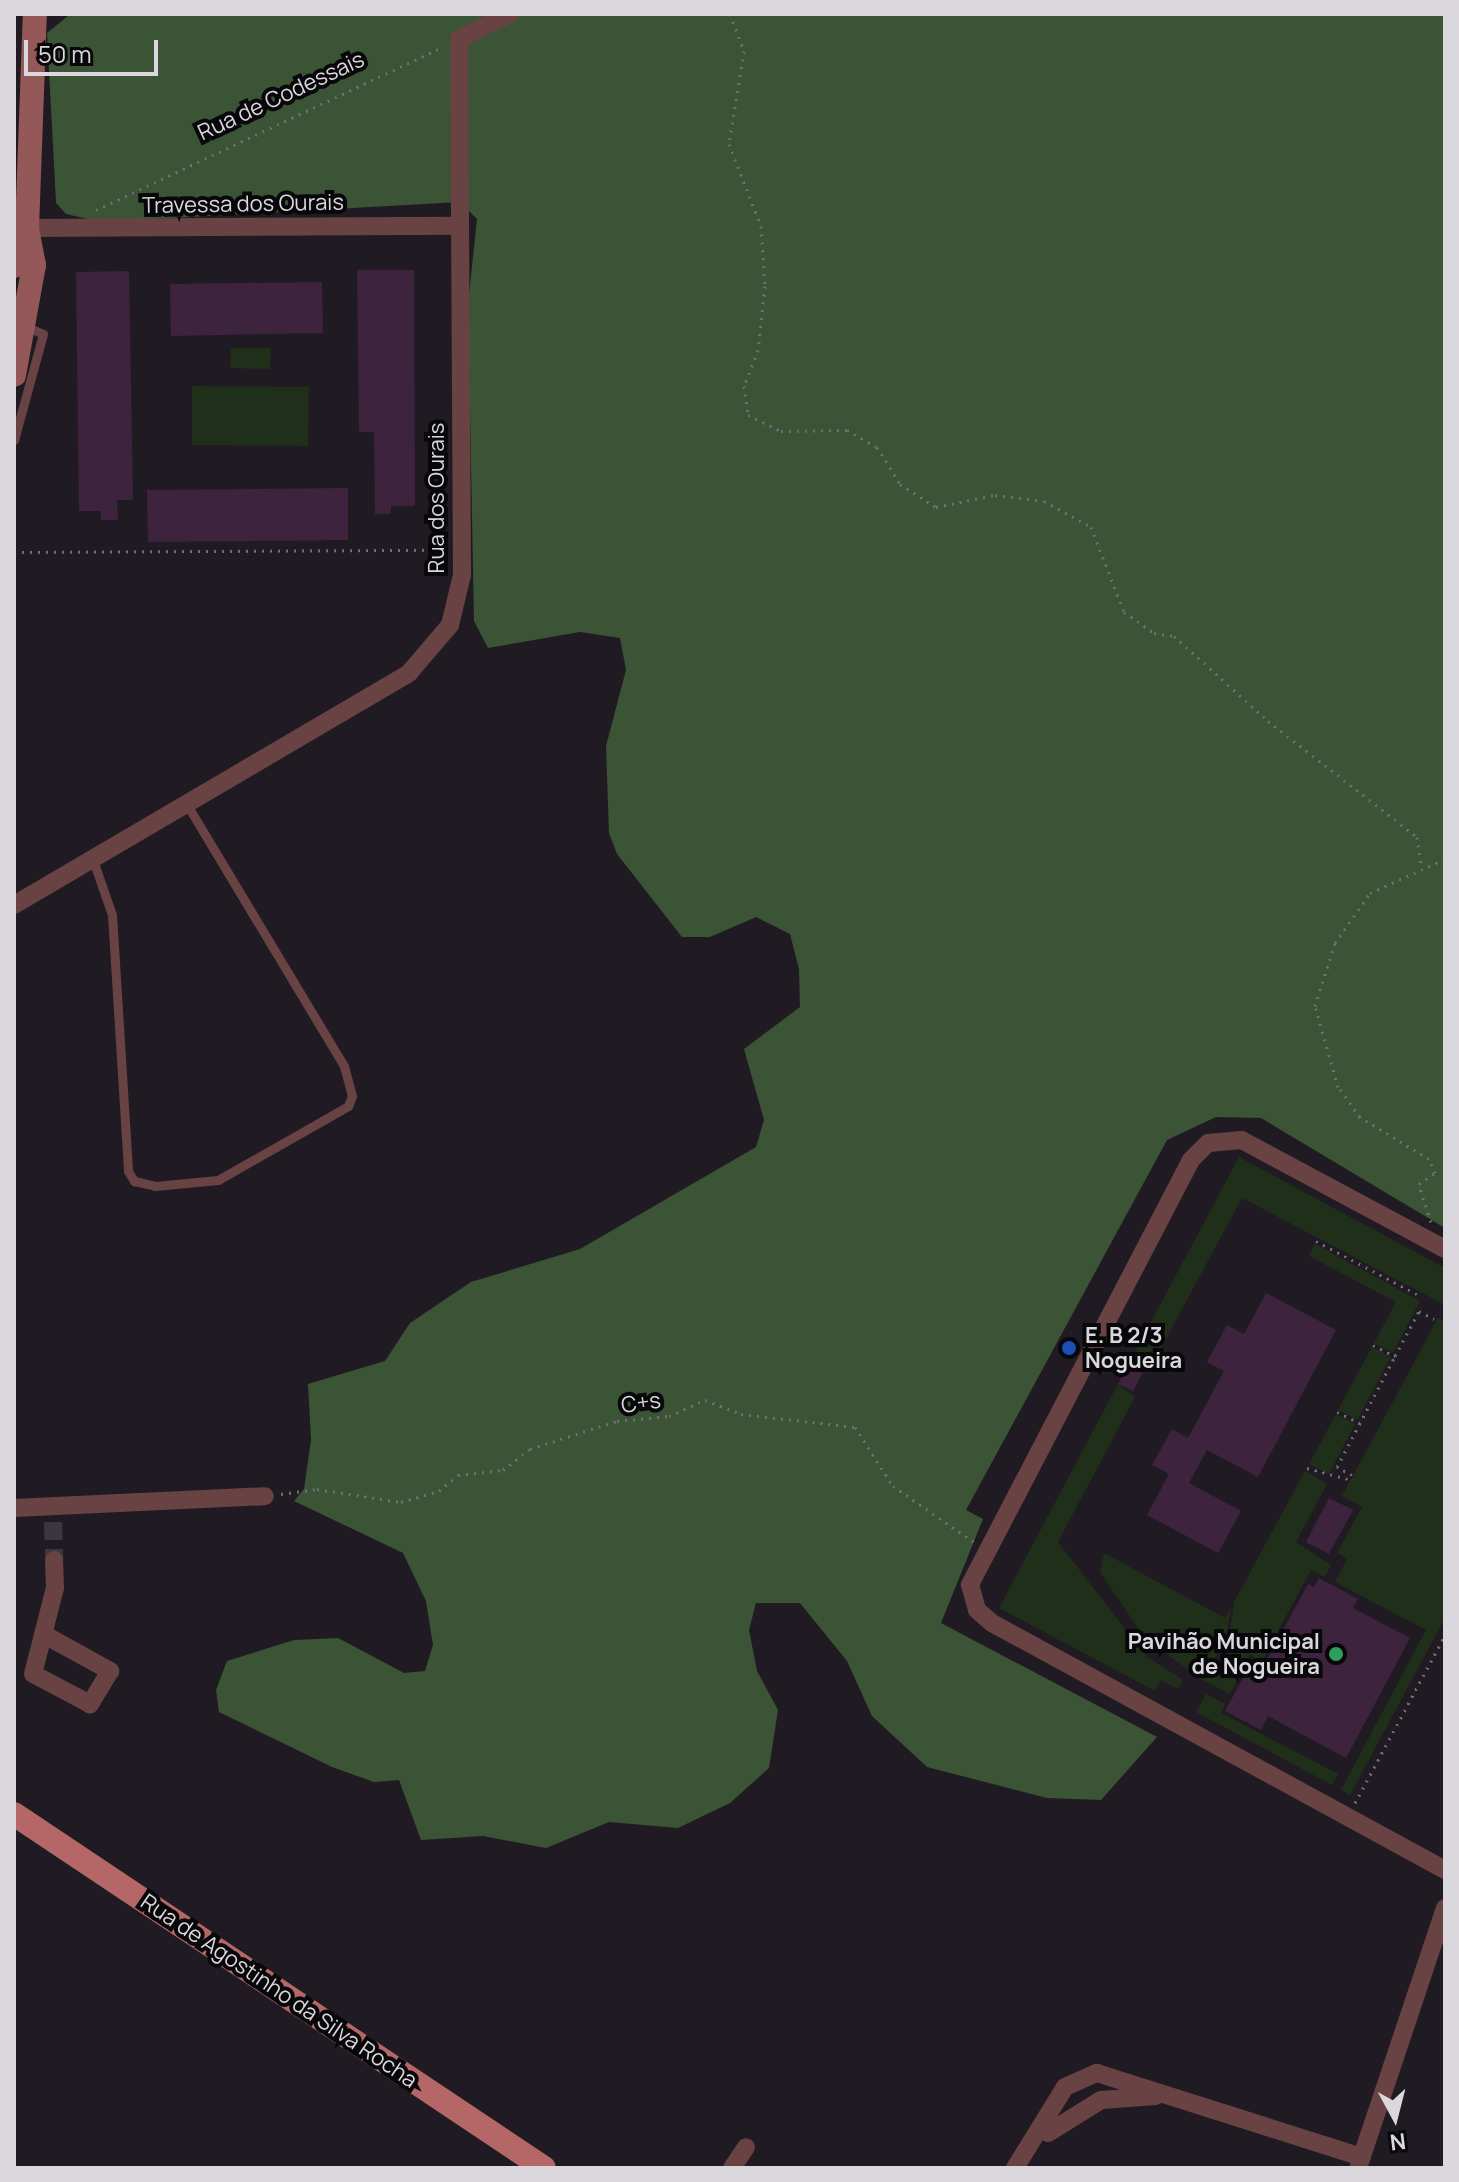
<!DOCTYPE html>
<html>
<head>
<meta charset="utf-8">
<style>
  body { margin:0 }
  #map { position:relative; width:1459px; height:2182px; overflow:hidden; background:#201b23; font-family:Manrope,sans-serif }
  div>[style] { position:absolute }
  .green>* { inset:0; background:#1f2f1a }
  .forest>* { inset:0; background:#3b5435 }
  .building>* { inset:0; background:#3d233d }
  .street-tunnel>* { height:18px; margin-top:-9px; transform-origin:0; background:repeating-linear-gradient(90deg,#3c373f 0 18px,transparent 0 27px) }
  .path>* { height:3px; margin-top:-1.5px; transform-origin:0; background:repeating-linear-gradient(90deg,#716d74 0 2px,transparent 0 8px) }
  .lane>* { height:9px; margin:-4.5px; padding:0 4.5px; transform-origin:4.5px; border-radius:4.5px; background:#694343 }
  .street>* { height:18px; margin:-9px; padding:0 9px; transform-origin:9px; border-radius:9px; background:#694343 }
  .secondary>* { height:24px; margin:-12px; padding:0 12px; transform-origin:12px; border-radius:12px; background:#945858 }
  .primary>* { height:24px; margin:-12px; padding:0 12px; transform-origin:12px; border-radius:12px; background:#b56768 }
  .dots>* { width:22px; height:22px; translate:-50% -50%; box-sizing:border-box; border:4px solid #08070a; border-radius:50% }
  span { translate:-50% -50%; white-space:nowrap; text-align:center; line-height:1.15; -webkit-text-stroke:8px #08070a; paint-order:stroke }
  .street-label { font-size:22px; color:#dad7dd }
  .poi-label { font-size:22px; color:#dad7dd; font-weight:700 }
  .left { translate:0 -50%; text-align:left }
  .right { translate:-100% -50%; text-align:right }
  .frame { position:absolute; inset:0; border:16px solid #dad7dd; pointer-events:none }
  .north { position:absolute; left:1355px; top:2078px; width:80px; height:80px; -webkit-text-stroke:6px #08070a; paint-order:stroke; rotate:173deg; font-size:22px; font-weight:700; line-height:32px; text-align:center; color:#dad7dd }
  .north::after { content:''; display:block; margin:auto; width:28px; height:36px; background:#dad7dd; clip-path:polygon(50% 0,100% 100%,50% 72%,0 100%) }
  .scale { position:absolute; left:24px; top:40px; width:134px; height:36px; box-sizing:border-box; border:4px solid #dad7dd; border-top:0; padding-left:10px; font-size:24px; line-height:28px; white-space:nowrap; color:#dad7dd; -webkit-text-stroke:6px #08070a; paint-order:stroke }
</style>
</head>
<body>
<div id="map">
  <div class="green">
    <div style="clip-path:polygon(231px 348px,271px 348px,270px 369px,230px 368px)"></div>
    <div style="clip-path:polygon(192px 386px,309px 387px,308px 446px,192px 445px)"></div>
    <div style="clip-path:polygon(1239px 1157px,1445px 1268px,1445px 1305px,1242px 1198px,1155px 1359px,1135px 1352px)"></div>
    <div style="clip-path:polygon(1315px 1244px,1420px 1301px,1393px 1353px,1374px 1343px,1396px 1302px,1309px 1256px)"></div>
    <div style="clip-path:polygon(1438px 1318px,1445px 1322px,1445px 1618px,1350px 1795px,1341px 1790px,1426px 1630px,1335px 1582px,1347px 1559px,1337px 1553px,1362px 1507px,1342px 1496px)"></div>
    <div style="clip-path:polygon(1372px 1347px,1391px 1357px,1357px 1420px,1338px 1410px)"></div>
    <div style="clip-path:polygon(1118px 1384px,1135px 1397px,1058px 1542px,1146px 1656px,1183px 1680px,1178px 1689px,1161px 1680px,1155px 1691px,999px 1608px)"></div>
    <div style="clip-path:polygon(1336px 1414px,1355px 1424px,1329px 1474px,1309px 1464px)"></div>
    <div style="clip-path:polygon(1305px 1471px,1327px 1484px,1296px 1542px,1331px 1565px,1325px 1577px,1311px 1570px,1262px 1661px,1250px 1655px,1230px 1694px,1201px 1679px,1227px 1653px,1234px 1602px)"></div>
    <div style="clip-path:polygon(1104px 1553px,1225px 1618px,1231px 1608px,1225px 1644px,1206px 1670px,1197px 1676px,1144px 1637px,1100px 1572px)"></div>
    <div style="clip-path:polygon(1206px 1694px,1225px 1704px,1221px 1713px,1338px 1774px,1332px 1785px,1196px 1712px)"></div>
  </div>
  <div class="forest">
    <div style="clip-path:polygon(98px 14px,1445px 14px,1445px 1228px,1261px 1118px,1216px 1117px,1167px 1140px,966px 1510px,983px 1519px,941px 1623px,1157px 1737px,1101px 1800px,1047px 1798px,927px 1767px,872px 1716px,847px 1661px,800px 1603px,756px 1603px,749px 1630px,757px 1671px,778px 1710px,769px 1768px,730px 1803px,678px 1828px,609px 1822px,546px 1848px,483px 1836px,421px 1840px,399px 1780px,374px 1782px,332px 1767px,219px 1712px,216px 1690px,227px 1661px,294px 1640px,338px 1638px,404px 1673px,425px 1671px,433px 1645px,426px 1601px,403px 1553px,294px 1501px,304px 1489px,311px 1440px,308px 1384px,385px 1361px,410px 1323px,471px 1282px,580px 1249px,756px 1147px,764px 1120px,744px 1049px,800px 1007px,799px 969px,790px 934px,756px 917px,710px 937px,682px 937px,617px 854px,609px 833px,606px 746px,626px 670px,620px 638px,580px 632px,488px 648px,474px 621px,468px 304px,477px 219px,460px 202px,101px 222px,66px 214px,56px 203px,47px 33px,68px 16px)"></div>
  </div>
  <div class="building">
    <div style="clip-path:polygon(357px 270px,414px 270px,415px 506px,391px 506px,391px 514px,375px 514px,374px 432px,359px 432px)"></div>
    <div style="clip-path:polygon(129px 271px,133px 500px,117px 500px,118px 520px,101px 520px,101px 511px,79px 511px,76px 272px)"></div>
    <div style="clip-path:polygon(322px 282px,323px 333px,171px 336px,170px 284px)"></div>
    <div style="clip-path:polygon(348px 488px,348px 540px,148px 542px,147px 490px)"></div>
    <div style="clip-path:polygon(1266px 1293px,1336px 1330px,1258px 1477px,1207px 1450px,1189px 1483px,1241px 1511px,1218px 1553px,1147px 1515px,1169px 1474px,1152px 1465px,1172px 1429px,1188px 1438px,1224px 1371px,1207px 1362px,1227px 1325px,1244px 1334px)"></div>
    <div style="clip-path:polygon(1129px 1364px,1143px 1372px,1133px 1391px,1118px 1384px)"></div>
    <div style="clip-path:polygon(1329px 1498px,1353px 1510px,1329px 1554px,1306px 1542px)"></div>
    <div style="clip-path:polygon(1319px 1578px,1358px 1599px,1353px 1608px,1410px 1638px,1346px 1758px,1268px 1716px,1261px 1730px,1225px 1711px,1247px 1671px,1258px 1676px,1308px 1584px,1314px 1587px)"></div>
  </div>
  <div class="street-tunnel">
    <div style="left:53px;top:1522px;width:38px;rotate:88deg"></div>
  </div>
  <div class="path">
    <div style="left:730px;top:14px;width:40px;rotate:69deg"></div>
    <div style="left:744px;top:51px;width:94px;rotate:99.2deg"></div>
    <div style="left:729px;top:144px;width:88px;rotate:68.7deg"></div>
    <div style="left:761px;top:226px;width:60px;rotate:86.2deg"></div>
    <div style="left:765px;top:286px;width:64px;rotate:96.2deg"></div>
    <div style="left:758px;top:350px;width:39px;rotate:111deg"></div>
    <div style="left:744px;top:386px;width:29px;rotate:82deg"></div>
    <div style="left:748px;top:415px;width:37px;rotate:26deg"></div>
    <div style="left:781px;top:431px;width:66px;rotate:-0.9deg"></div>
    <div style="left:847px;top:430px;width:34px;rotate:30deg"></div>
    <div style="left:877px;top:447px;width:44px;rotate:58.1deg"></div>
    <div style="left:900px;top:484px;width:43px;rotate:32.6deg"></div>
    <div style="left:936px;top:507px;width:60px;rotate:-11.5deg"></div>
    <div style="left:995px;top:495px;width:49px;rotate:7deg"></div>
    <div style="left:1044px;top:501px;width:54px;rotate:29deg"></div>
    <div style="left:1091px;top:527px;width:91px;rotate:68.8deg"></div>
    <div style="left:1124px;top:612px;width:37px;rotate:35deg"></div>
    <div style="left:1154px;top:633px;width:20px;rotate:9deg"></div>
    <div style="left:1174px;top:636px;width:127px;rotate:42.1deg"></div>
    <div style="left:1268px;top:721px;width:189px;rotate:37.9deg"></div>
    <div style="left:1417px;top:837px;width:29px;rotate:82deg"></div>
    <div style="left:96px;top:210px;width:381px;rotate:-25.2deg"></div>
    <div style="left:14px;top:552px;width:429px;rotate:-0.3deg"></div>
    <div style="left:1431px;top:1222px;width:40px;rotate:-108deg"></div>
    <div style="left:1419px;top:1184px;width:19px;rotate:-35deg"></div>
    <div style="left:1435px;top:1173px;width:15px;rotate:-113deg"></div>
    <div style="left:1429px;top:1159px;width:81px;rotate:-148.7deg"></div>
    <div style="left:1360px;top:1117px;width:37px;rotate:-126deg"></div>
    <div style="left:1338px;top:1087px;width:84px;rotate:-105.9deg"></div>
    <div style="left:1315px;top:1006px;width:66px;rotate:-72.4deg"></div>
    <div style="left:1335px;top:943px;width:61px;rotate:-55deg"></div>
    <div style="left:1370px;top:893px;width:82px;rotate:-24.4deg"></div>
    <div style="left:1316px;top:1241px;width:120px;rotate:27.8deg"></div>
    <div style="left:1373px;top:1345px;width:25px;rotate:27deg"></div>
    <div style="left:1337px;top:1412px;width:25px;rotate:26deg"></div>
    <div style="left:1307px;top:1468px;width:42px;rotate:15deg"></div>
    <div style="left:1352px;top:1475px;width:17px;rotate:-152deg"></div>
    <div style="left:1337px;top:1467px;width:125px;rotate:-62.4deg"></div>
    <div style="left:1395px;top:1356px;width:51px;rotate:-61.9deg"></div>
    <div style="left:1419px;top:1311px;width:17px;rotate:28deg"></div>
    <div style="left:281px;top:1494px;width:36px;rotate:-8deg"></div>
    <div style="left:317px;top:1489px;width:85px;rotate:8.8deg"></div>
    <div style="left:401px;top:1502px;width:40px;rotate:-16deg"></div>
    <div style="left:439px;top:1491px;width:25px;rotate:-40deg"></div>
    <div style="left:458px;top:1475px;width:45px;rotate:-6.3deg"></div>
    <div style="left:503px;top:1470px;width:34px;rotate:-38deg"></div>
    <div style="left:530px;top:1449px;width:91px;rotate:-17.8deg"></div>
    <div style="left:617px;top:1421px;width:52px;rotate:-5.5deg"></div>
    <div style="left:669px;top:1416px;width:39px;rotate:-24deg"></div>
    <div style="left:705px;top:1400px;width:39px;rotate:21deg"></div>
    <div style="left:741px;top:1414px;width:115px;rotate:6.5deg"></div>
    <div style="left:855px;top:1427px;width:70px;rotate:57.2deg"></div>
    <div style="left:893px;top:1486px;width:98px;rotate:34.7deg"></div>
    <div style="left:1355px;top:1803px;width:191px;rotate:-61.8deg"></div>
  </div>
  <div class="lane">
    <div style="left:14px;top:440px;width:110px;rotate:-74.7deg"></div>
    <div style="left:43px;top:334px;width:19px;rotate:-155deg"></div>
    <div style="left:93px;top:860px;width:58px;rotate:70.9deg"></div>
    <div style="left:112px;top:915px;width:256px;rotate:86.4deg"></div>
    <div style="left:128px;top:1171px;width:12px;rotate:59deg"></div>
    <div style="left:134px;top:1181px;width:22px;rotate:13deg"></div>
    <div style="left:155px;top:1186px;width:63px;rotate:-5.4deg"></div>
    <div style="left:218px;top:1180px;width:150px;rotate:-29.6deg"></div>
    <div style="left:348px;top:1106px;width:11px;rotate:-68deg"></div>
    <div style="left:352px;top:1096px;width:31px;rotate:-105deg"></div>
    <div style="left:344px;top:1066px;width:303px;rotate:-121deg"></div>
  </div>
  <div class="street">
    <div style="left:27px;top:228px;width:432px;rotate:-0.3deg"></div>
    <div style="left:14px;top:905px;width:458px;rotate:-30.4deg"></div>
    <div style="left:409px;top:673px;width:63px;rotate:-49.5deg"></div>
    <div style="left:450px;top:625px;width:51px;rotate:-76.5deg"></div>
    <div style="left:462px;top:575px;width:536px;rotate:-90.32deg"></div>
    <div style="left:459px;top:39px;width:57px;rotate:-26.1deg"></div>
    <div style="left:1445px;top:1249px;width:230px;rotate:-151.8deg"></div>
    <div style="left:1242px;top:1140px;width:34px;rotate:175deg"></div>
    <div style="left:1208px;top:1143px;width:24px;rotate:135deg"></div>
    <div style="left:1191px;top:1160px;width:479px;rotate:117.5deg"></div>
    <div style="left:970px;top:1585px;width:26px;rotate:74deg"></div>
    <div style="left:977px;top:1610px;width:20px;rotate:41deg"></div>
    <div style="left:992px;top:1623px;width:516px;rotate:28.6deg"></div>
    <div style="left:14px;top:1508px;width:251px;rotate:-2.7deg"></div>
    <div style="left:43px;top:1634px;width:77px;rotate:28.9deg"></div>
    <div style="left:110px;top:1671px;width:39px;rotate:121deg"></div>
    <div style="left:90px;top:1704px;width:64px;rotate:-152.2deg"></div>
    <div style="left:33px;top:1674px;width:89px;rotate:-75.7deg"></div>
    <div style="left:55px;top:1588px;width:28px;rotate:-92deg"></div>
    <div style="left:1048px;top:2133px;width:62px;rotate:-31.9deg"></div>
    <div style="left:1101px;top:2100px;width:55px;rotate:-4.2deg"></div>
    <div style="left:1359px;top:2165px;width:271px;rotate:-71.5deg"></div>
    <div style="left:732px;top:2168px;width:25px;rotate:-56deg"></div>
    <div style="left:1015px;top:2168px;width:95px;rotate:-58.3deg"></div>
    <div style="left:1065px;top:2087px;width:35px;rotate:-24deg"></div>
    <div style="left:1097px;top:2073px;width:278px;rotate:17.6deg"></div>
  </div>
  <div class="secondary">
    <div style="left:14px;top:266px;width:38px;rotate:-72deg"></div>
    <div style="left:14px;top:375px;width:112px;rotate:-79.7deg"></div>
    <div style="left:34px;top:265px;width:38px;rotate:-101deg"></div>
    <div style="left:27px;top:228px;width:214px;rotate:-87.9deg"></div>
  </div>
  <div class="primary">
    <div style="left:14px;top:1814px;width:637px;rotate:33.74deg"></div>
  </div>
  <div class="dots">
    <div style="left:1069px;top:1348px;background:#1a4fb4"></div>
    <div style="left:1336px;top:1654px;background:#2e9e5b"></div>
  </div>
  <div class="street-label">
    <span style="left:281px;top:96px;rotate:-25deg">Rua de Codessais</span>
    <span style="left:243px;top:204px;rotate:-1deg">Travessa dos Ourais</span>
    <span style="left:437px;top:498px;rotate:-90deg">Rua dos Ourais</span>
    <span style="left:641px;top:1403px;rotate:-8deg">C+s</span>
    <span style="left:279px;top:1991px;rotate:34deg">Rua de Agostinho da Silva Rocha</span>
  </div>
  <div class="poi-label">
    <span class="left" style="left:1085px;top:1348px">E. B 2/3<br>Nogueira</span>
    <span class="right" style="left:1320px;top:1654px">Pavihão Municipal<br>de Nogueira</span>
  </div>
  <div class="frame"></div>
  <div class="north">N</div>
  <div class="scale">50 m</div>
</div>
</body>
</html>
